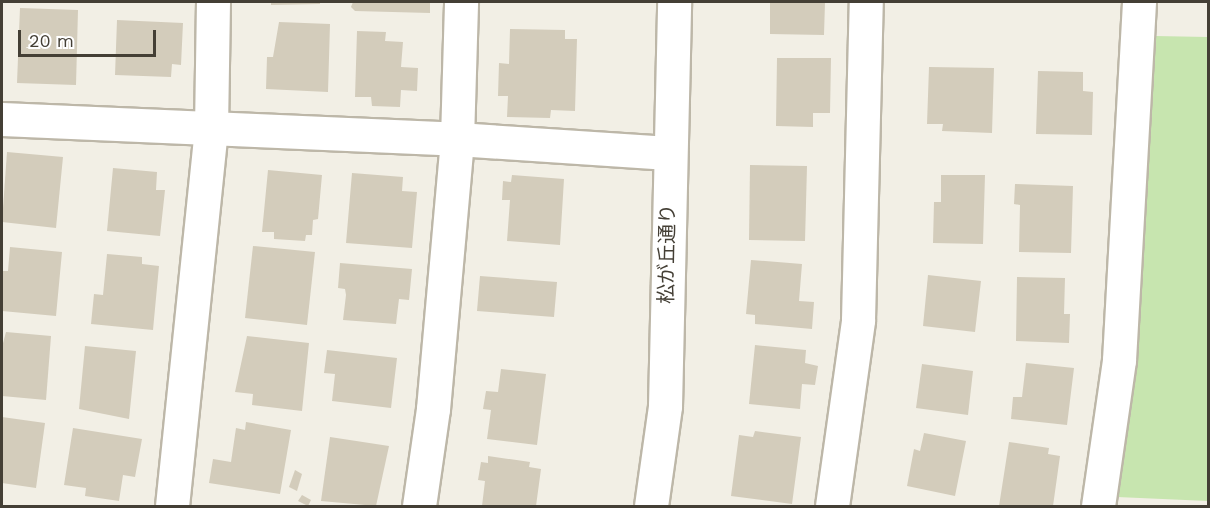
<!DOCTYPE html>
<html>
<head>
<meta charset="utf-8">
<style>
  body { margin:0 }
  #map { position:relative; width:1210px; height:508px; overflow:hidden; background:#f2efe5; font-family:"Work Sans","Noto Sans JP",sans-serif }
  div>[style] { position:absolute }
  .green>* { inset:0; background:#c7e5af }
  .building>* { inset:0; background:#d3ccbb }
  .roads { filter:drop-shadow(2px 0 #bdb7a8) drop-shadow(-2px 0 #bdb7a8) drop-shadow(0 2px #bdb7a8) drop-shadow(0 -2px #bdb7a8) }
  .minor>* { height:33px; margin:-16.5px; padding:0 16.5px; transform-origin:16.5px; border-radius:16.5px; background:#fff }
  .tertiary>* { height:33px; margin:-16.5px; padding:0 16.5px; transform-origin:16.5px; border-radius:16.5px; background:#fff }
  span { translate:-50% -50%; white-space:nowrap; text-align:center; line-height:1.15; -webkit-text-stroke:6px #fff; paint-order:stroke }
  .street-label { font-size:20px; color:#443f35 }
  .frame { position:absolute; inset:0; border:3px solid #443f35; pointer-events:none }
  .scale { position:absolute; left:18px; top:30px; width:138px; height:27px; box-sizing:border-box; border:3px solid #443f35; border-top:0; padding-left:8px; font-size:18px; line-height:21px; white-space:nowrap; color:#443f35; -webkit-text-stroke:4px #fff; paint-order:stroke }
</style>
</head>
<body>
<div id="map">
  <div class="green">
    <div style="clip-path:polygon(1155px 36px,1208px 37px,1208px 501px,1117px 497px)"></div>
  </div>
  <div class="building">
    <div style="clip-path:polygon(271px 2px,320px 2px,320px 4px,271px 5px)"></div>
    <div style="clip-path:polygon(353px 2px,430px 2px,430px 13px,355px 11px,351px 7px)"></div>
    <div style="clip-path:polygon(770px 2px,825px 2px,824px 35px,770px 34px)"></div>
    <div style="clip-path:polygon(20px 8px,78px 10px,76px 85px,17px 83px)"></div>
    <div style="clip-path:polygon(117px 20px,183px 23px,181px 65px,172px 64px,171px 77px,115px 75px)"></div>
    <div style="clip-path:polygon(279px 22px,330px 24px,328px 92px,266px 89px,267px 57px,273px 57px)"></div>
    <div style="clip-path:polygon(510px 29px,565px 30px,565px 39px,577px 39px,575px 111px,551px 110px,550px 118px,507px 117px,508px 96px,498px 96px,499px 63px,509px 64px)"></div>
    <div style="clip-path:polygon(357px 31px,386px 32px,385px 41px,403px 42px,401px 67px,418px 68px,417px 91px,401px 90px,400px 107px,372px 106px,371px 97px,355px 97px)"></div>
    <div style="clip-path:polygon(777px 58px,831px 58px,830px 113px,813px 113px,813px 127px,776px 126px)"></div>
    <div style="clip-path:polygon(929px 67px,994px 68px,992px 133px,942px 131px,943px 124px,927px 124px)"></div>
    <div style="clip-path:polygon(1038px 71px,1083px 72px,1083px 91px,1093px 92px,1092px 135px,1036px 134px)"></div>
    <div style="clip-path:polygon(7px 152px,63px 157px,56px 228px,2px 222px)"></div>
    <div style="clip-path:polygon(750px 165px,807px 166px,805px 241px,749px 240px)"></div>
    <div style="clip-path:polygon(113px 168px,157px 172px,156px 190px,165px 190px,160px 236px,107px 231px)"></div>
    <div style="clip-path:polygon(268px 170px,322px 175px,318px 219px,313px 220px,312px 235px,306px 235px,305px 241px,274px 239px,274px 232px,262px 232px)"></div>
    <div style="clip-path:polygon(352px 173px,403px 177px,402px 191px,417px 192px,412px 248px,346px 243px)"></div>
    <div style="clip-path:polygon(512px 175px,564px 179px,560px 245px,507px 241px,510px 200px,502px 200px,503px 181px,511px 182px)"></div>
    <div style="clip-path:polygon(941px 175px,985px 175px,983px 244px,933px 243px,934px 202px,941px 202px)"></div>
    <div style="clip-path:polygon(1015px 184px,1073px 186px,1071px 253px,1019px 252px,1020px 205px,1014px 204px)"></div>
    <div style="clip-path:polygon(253px 246px,315px 252px,307px 325px,245px 318px)"></div>
    <div style="clip-path:polygon(10px 247px,62px 252px,56px 316px,2px 311px,2px 271px,8px 271px)"></div>
    <div style="clip-path:polygon(107px 254px,142px 257px,142px 264px,159px 266px,153px 330px,91px 324px,94px 294px,103px 295px)"></div>
    <div style="clip-path:polygon(751px 260px,802px 264px,799px 301px,814px 302px,812px 329px,755px 324px,755px 315px,746px 314px)"></div>
    <div style="clip-path:polygon(340px 263px,412px 269px,409px 300px,399px 299px,396px 324px,343px 320px,346px 295px,345px 289px,338px 288px)"></div>
    <div style="clip-path:polygon(928px 275px,981px 281px,975px 332px,923px 326px)"></div>
    <div style="clip-path:polygon(480px 276px,557px 282px,554px 317px,477px 311px)"></div>
    <div style="clip-path:polygon(1017px 277px,1065px 278px,1064px 314px,1070px 314px,1069px 343px,1016px 341px)"></div>
    <div style="clip-path:polygon(6px 332px,51px 336px,46px 400px,2px 396px,2px 347px)"></div>
    <div style="clip-path:polygon(247px 336px,309px 343px,302px 411px,252px 405px,253px 394px,235px 392px)"></div>
    <div style="clip-path:polygon(755px 345px,806px 350px,805px 363px,818px 366px,815px 385px,802px 384px,800px 409px,749px 404px)"></div>
    <div style="clip-path:polygon(85px 346px,136px 351px,129px 419px,79px 409px)"></div>
    <div style="clip-path:polygon(327px 350px,397px 358px,391px 408px,332px 401px,335px 374px,324px 373px)"></div>
    <div style="clip-path:polygon(1026px 363px,1074px 368px,1067px 425px,1011px 419px,1013px 397px,1022px 397px)"></div>
    <div style="clip-path:polygon(922px 364px,973px 371px,968px 415px,916px 408px)"></div>
    <div style="clip-path:polygon(501px 369px,546px 374px,537px 445px,487px 439px,491px 410px,483px 409px,486px 391px,498px 392px)"></div>
    <div style="clip-path:polygon(2px 417px,45px 423px,36px 488px,2px 483px)"></div>
    <div style="clip-path:polygon(246px 422px,291px 430px,280px 494px,209px 483px,213px 459px,231px 462px,236px 428px,245px 430px)"></div>
    <div style="clip-path:polygon(73px 428px,142px 439px,135px 477px,123px 475px,119px 501px,85px 496px,86px 488px,64px 485px)"></div>
    <div style="clip-path:polygon(755px 431px,801px 437px,792px 504px,731px 496px,739px 435px,753px 437px)"></div>
    <div style="clip-path:polygon(924px 433px,966px 441px,955px 496px,907px 486px,914px 449px,920px 451px)"></div>
    <div style="clip-path:polygon(330px 437px,389px 446px,376px 506px,321px 501px)"></div>
    <div style="clip-path:polygon(1009px 442px,1049px 448px,1048px 454px,1060px 456px,1053px 506px,999px 506px)"></div>
    <div style="clip-path:polygon(488px 456px,530px 462px,529px 467px,541px 469px,536px 506px,482px 506px,485px 481px,478px 480px,481px 462px,488px 463px)"></div>
    <div style="clip-path:polygon(295px 470px,302px 474px,297px 491px,289px 487px)"></div>
    <div style="clip-path:polygon(302px 495px,311px 500px,308px 506px,298px 501px)"></div>
  </div>
  <div class="roads">
    <div class="minor">
      <div style="left:2px;top:119px;width:455px;rotate:2.5deg"></div>
      <div style="left:457px;top:139px;width:212px;rotate:3.8deg"></div>
      <div style="left:172px;top:506px;width:379px;rotate:-84.1deg"></div>
      <div style="left:211px;top:129px;width:127px;rotate:-89.1deg"></div>
      <div style="left:419px;top:506px;width:98px;rotate:-81.8deg"></div>
      <div style="left:433px;top:409px;width:271px;rotate:-84.9deg"></div>
      <div style="left:457px;top:139px;width:137px;rotate:-88.3deg"></div>
      <div style="left:832px;top:506px;width:188px;rotate:-82deg"></div>
      <div style="left:858px;top:320px;width:318px;rotate:-88.6deg"></div>
      <div style="left:1098px;top:506px;width:148px;rotate:-81.8deg"></div>
      <div style="left:1119px;top:360px;width:359px;rotate:-86.8deg"></div>
    </div>
    <div class="tertiary">
      <div style="left:651px;top:506px;width:101px;rotate:-82deg"></div>
      <div style="left:665px;top:406px;width:404px;rotate:-88.7deg"></div>
    </div>
  </div>
  <div class="street-label">
    <span style="left:667px;top:254px;rotate:-89deg">松が丘通り</span>
  </div>
  <div class="frame"></div>
  <div class="scale">20 m</div>
</div>
</body>
</html>
